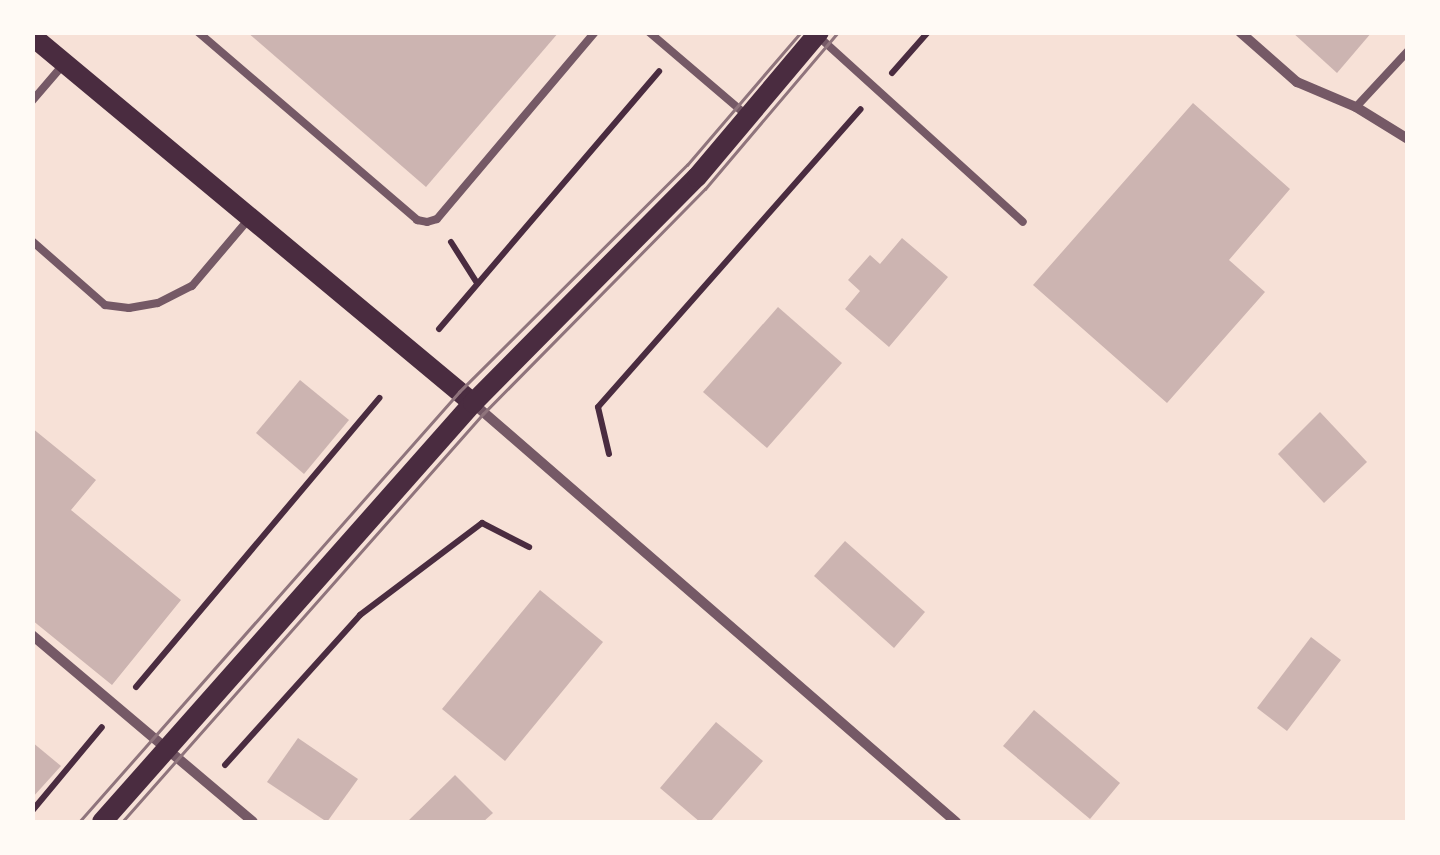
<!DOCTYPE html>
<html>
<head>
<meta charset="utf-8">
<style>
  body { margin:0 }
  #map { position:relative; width:1440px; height:855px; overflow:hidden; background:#f7e1d7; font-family:Montserrat,sans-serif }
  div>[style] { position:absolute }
  .building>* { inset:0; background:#ccb4b1 }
  .path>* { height:6px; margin:-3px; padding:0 3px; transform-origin:3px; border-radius:3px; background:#4a2c40 }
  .service>* { height:8px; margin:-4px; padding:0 4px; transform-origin:4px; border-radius:4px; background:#755966 }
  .minor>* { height:10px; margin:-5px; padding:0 5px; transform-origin:5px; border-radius:5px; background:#755966 }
  .secondary>* { height:20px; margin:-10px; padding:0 10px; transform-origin:10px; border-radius:10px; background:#4a2c40 }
  .tram>* { height:2.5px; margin:-1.25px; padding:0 1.25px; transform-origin:1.25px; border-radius:1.25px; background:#8f747c }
  span { translate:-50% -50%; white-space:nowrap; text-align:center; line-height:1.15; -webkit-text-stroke:8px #fffaf5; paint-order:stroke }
  .frame { position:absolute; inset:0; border:35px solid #fffaf5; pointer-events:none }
</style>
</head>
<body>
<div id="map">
  <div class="building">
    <div style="clip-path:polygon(247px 32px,559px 32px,426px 187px)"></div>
    <div style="clip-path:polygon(1292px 32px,1372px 32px,1337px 73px)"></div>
    <div style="clip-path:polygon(1193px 103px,1290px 189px,1229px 260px,1265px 292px,1167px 403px,1033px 285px)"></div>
    <div style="clip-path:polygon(902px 238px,948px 277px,889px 347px,845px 309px,860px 291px,848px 280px,870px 255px,880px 264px)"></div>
    <div style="clip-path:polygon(778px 307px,842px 363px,767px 448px,703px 392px)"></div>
    <div style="clip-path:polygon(300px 380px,349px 420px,304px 474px,256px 433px)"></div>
    <div style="clip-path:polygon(1320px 412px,1367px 462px,1324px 503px,1278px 454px)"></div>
    <div style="clip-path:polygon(32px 428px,96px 480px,71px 510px,181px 600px,112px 685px,32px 620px)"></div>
    <div style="clip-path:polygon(845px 541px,925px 612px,894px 648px,814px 576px)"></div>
    <div style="clip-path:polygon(540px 590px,603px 642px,505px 761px,442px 709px)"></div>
    <div style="clip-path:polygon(1311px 637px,1341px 660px,1287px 731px,1257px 708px)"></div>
    <div style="clip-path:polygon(1034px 710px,1120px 783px,1090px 819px,1003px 746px)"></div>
    <div style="clip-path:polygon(716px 722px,763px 761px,710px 822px,700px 822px,660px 788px)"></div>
    <div style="clip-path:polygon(298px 738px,358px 779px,327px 822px,267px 782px)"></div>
    <div style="clip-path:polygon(32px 742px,61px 766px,32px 798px)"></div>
    <div style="clip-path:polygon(455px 775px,493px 813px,483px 822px,407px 822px)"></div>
  </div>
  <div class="path">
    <div style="left:892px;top:73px;width:55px;rotate:-48.7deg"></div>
    <div style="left:451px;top:242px;width:49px;rotate:57.6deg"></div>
    <div style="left:439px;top:329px;width:339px;rotate:-49.5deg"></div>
    <div style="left:609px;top:454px;width:48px;rotate:-103.2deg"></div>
    <div style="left:598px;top:407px;width:397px;rotate:-48.6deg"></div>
    <div style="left:136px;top:687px;width:378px;rotate:-49.9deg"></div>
    <div style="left:225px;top:765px;width:202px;rotate:-48deg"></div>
    <div style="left:360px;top:615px;width:153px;rotate:-37deg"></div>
    <div style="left:482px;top:523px;width:53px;rotate:27.1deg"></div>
    <div style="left:32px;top:811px;width:109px;rotate:-50.2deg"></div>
  </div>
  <div class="service">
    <div style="left:198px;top:32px;width:289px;rotate:40.6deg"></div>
    <div style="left:417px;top:220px;width:10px;rotate:11deg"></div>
    <div style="left:427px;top:222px;width:10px;rotate:-17deg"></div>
    <div style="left:437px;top:219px;width:245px;rotate:-49.8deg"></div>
    <div style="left:649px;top:32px;width:126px;rotate:40.5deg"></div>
    <div style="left:819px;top:37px;width:275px;rotate:42.2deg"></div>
    <div style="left:32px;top:101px;width:46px;rotate:-49.4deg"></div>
    <div style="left:1356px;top:107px;width:76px;rotate:-47.1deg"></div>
    <div style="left:32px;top:241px;width:97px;rotate:41.2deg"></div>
    <div style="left:105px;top:305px;width:24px;rotate:7deg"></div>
    <div style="left:129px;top:308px;width:29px;rotate:-10deg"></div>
    <div style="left:158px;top:303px;width:38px;rotate:-27deg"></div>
    <div style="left:192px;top:286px;width:87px;rotate:-49.7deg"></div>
  </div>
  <div class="minor">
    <div style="left:1240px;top:32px;width:76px;rotate:41.3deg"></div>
    <div style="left:1297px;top:82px;width:64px;rotate:23deg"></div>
    <div style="left:1356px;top:107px;width:61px;rotate:31.6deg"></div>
    <div style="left:474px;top:404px;width:638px;rotate:40.93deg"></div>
    <div style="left:32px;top:635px;width:289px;rotate:40.2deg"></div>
  </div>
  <div class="secondary">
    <div style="left:32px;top:36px;width:574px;rotate:39.77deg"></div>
    <div style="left:102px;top:822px;width:560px;rotate:-48.48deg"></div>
    <div style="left:473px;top:403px;width:318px;rotate:-45.3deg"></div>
    <div style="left:697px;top:177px;width:189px;rotate:-49.9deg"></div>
  </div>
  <div class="tram">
    <div style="left:79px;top:822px;width:574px;rotate:-48.53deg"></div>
    <div style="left:459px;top:392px;width:322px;rotate:-44.9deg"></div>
    <div style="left:687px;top:165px;width:175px;rotate:-49.4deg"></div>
    <div style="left:122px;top:822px;width:545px;rotate:-48.5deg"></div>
    <div style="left:483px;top:414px;width:316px;rotate:-45.4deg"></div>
    <div style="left:705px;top:189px;width:206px;rotate:-49.7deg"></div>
  </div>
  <div class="frame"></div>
</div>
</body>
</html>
